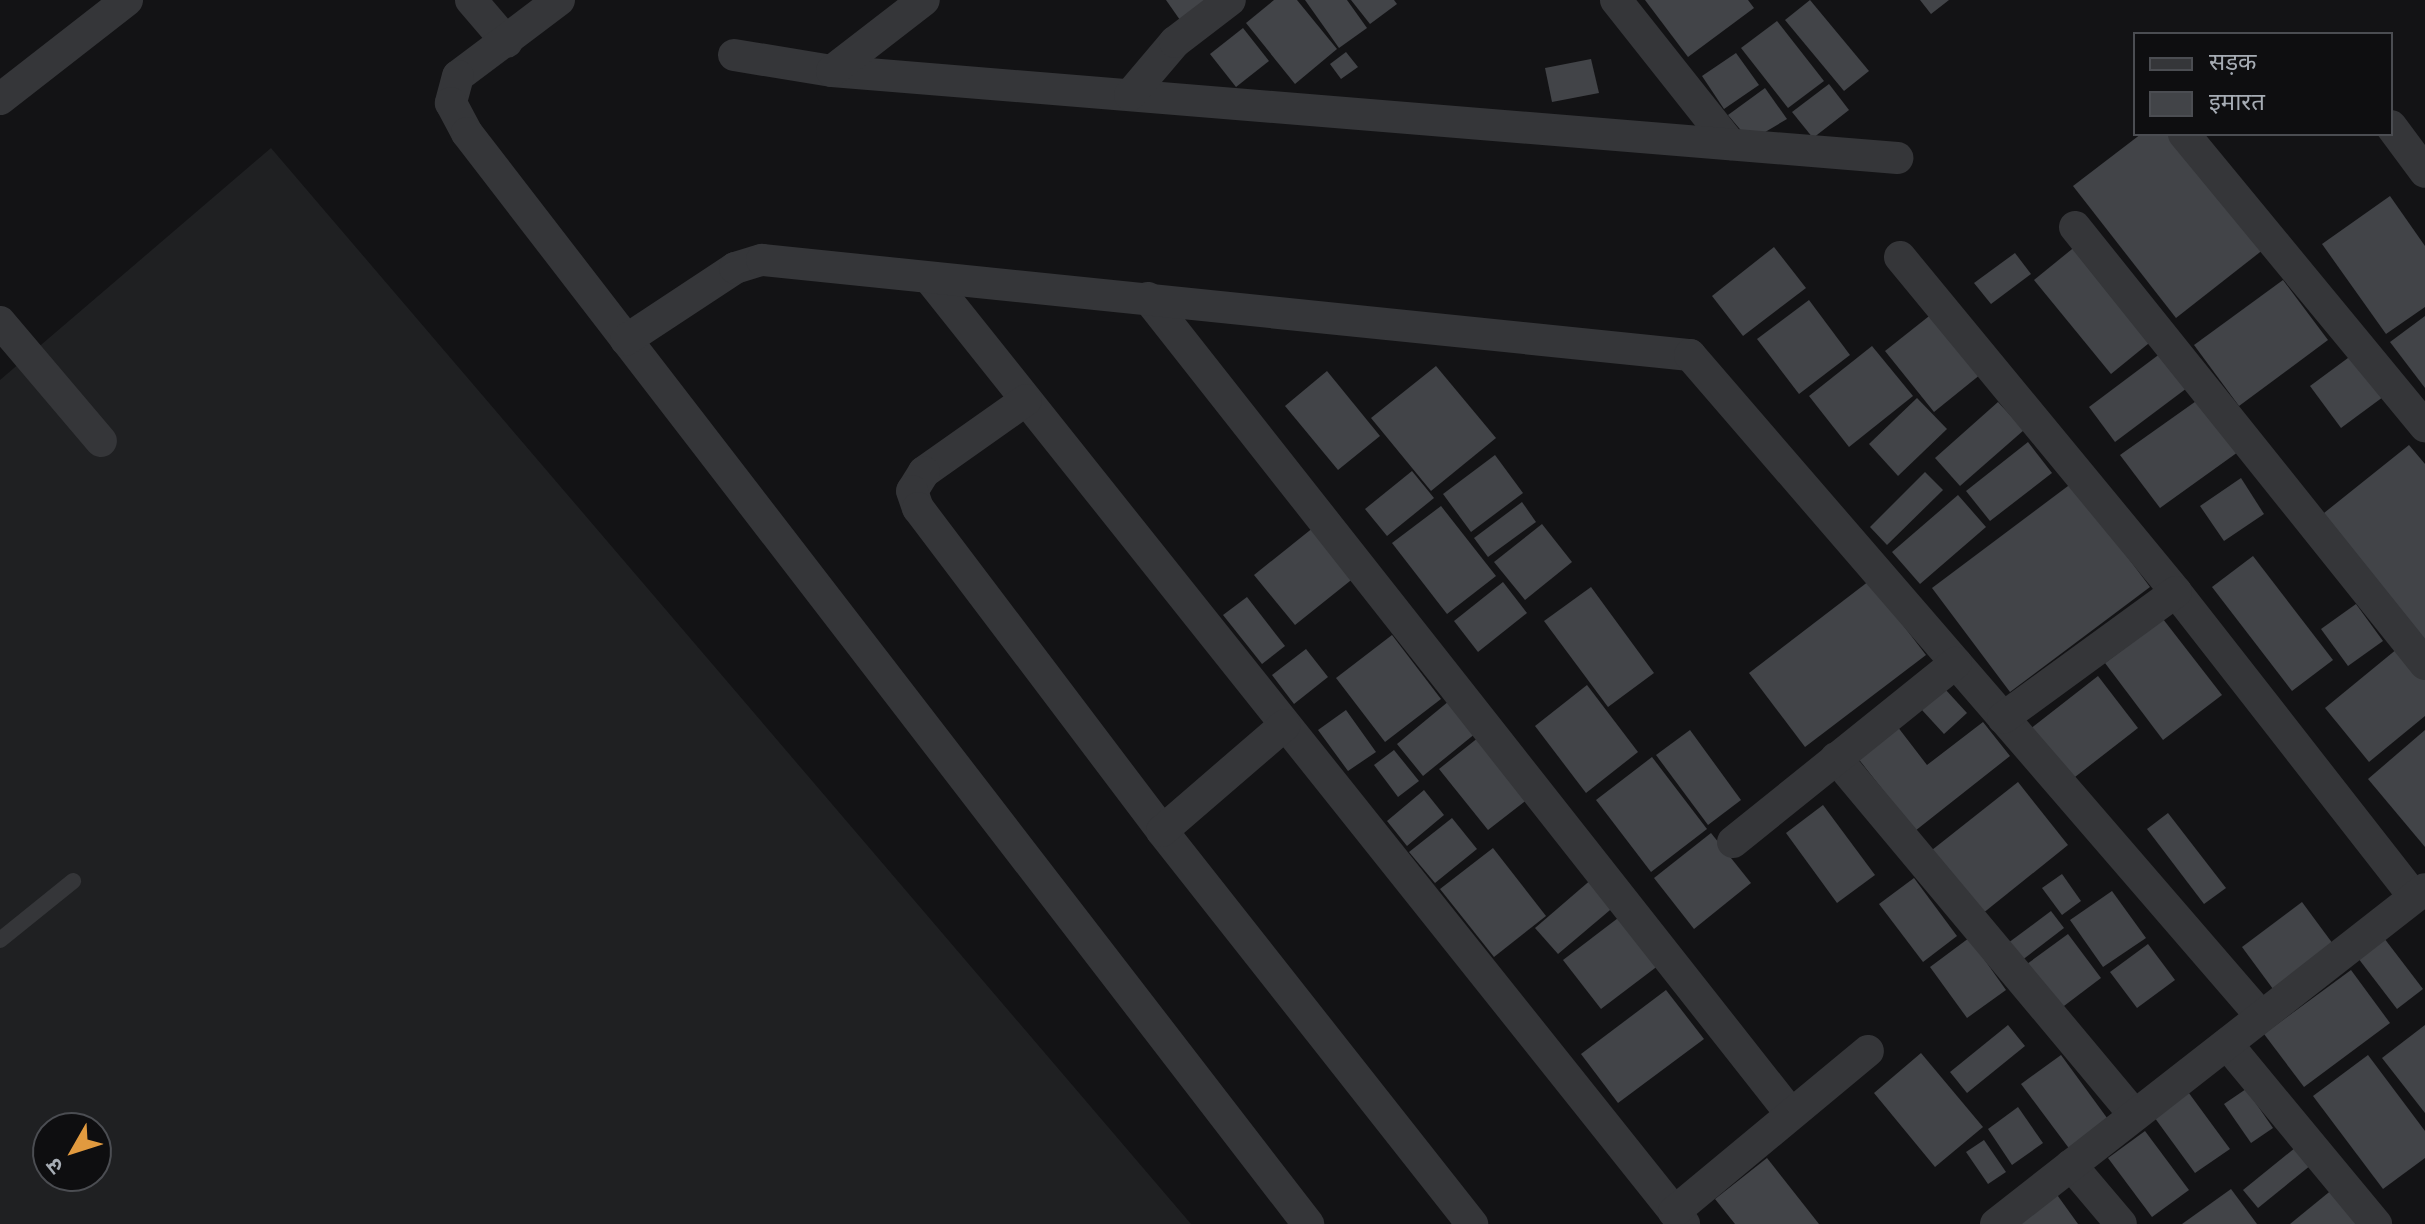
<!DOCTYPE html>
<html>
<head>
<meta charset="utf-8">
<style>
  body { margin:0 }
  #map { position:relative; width:2425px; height:1224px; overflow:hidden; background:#131315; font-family:Roboto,"Noto Sans Devanagari",sans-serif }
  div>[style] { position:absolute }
  .built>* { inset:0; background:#1f2022 }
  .building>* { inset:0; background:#424448 }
  .lane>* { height:16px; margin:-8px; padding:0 8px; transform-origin:8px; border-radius:8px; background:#353639 }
  .street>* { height:32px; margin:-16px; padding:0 16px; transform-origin:16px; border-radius:16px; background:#353639 }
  span { translate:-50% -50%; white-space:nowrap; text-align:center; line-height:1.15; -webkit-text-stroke:6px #0e0e10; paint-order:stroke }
  .legend { position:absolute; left:2133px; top:32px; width:260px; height:104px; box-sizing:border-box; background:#0e0e10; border:2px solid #4b4d52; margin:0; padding:10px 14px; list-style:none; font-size:24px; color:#a6acb4 }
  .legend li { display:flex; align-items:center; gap:16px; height:40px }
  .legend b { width:40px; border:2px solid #4b4d52 }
  .north { position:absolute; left:32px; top:1112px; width:80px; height:80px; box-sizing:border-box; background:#0e0e10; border:2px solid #4b4d52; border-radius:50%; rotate:231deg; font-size:22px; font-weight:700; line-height:32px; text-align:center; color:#a6acb4 }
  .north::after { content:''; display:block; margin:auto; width:28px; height:36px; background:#e19a3f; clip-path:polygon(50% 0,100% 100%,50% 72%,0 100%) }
</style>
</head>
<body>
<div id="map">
  <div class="built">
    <div style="clip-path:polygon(evenodd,271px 148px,1191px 1224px,0 1224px,0 380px,271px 148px,48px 1128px,96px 1128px,96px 1176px,48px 1176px,48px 1128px)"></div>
  </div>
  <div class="building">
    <div style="clip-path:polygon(1166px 0,1210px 0,1180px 20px)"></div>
    <div style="clip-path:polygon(1274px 0,1297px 0,1337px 49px,1295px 84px,1246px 23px)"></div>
    <div style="clip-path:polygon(1305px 0,1347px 0,1367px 28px,1339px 48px)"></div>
    <div style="clip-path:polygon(1351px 0,1394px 0,1397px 4px,1370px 24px)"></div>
    <div style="clip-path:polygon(1645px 0,1748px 0,1754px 8px,1688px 57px)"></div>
    <div style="clip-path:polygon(1810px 0,1869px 71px,1844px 91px,1785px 20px)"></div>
    <div style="clip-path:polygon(1920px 0,1949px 0,1931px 14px)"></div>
    <div style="clip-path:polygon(1777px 21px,1824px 81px,1788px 108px,1741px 48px)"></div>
    <div style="clip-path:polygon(1243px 28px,1269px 61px,1236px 87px,1210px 54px)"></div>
    <div style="clip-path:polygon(1346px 52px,1358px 67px,1341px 79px,1330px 64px)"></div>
    <div style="clip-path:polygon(1736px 53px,1759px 85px,1724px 109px,1702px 76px)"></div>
    <div style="clip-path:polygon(1591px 59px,1599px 93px,1552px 102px,1545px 68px)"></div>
    <div style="clip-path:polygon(1829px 84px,1849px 110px,1813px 138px,1792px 112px)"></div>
    <div style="clip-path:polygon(1765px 88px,1787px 119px,1750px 141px,1728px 115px)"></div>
    <div style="clip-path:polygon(2141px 134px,2175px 134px,2264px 249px,2176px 318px,2073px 186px)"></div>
    <div style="clip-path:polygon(2390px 196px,2425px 246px,2425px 307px,2386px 334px,2322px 244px)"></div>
    <div style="clip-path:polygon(2077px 245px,2154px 339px,2111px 374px,2034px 280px)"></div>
    <div style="clip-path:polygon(1774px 247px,1806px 288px,1743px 336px,1712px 296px)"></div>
    <div style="clip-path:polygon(2015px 253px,2031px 274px,1991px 304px,1974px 283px)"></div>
    <div style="clip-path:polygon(2283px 280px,2328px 340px,2239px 406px,2194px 345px)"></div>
    <div style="clip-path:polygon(1809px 300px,1850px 355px,1799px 394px,1757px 339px)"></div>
    <div style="clip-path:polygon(1938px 309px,1986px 370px,1934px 412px,1885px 351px)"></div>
    <div style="clip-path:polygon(2425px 316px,2425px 388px,2390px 342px)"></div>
    <div style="clip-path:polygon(1872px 346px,1913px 396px,1849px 447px,1809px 396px)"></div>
    <div style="clip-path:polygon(2161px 353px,2187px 388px,2115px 442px,2089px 407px)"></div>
    <div style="clip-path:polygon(2352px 355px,2383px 397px,2341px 428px,2310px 386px)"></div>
    <div style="clip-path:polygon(1436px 366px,1496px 438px,1431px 491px,1371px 418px)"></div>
    <div style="clip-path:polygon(1327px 371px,1380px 436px,1338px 470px,1285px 406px)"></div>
    <div style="clip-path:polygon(1917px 398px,1947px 429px,1898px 476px,1869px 444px)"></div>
    <div style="clip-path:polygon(2199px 399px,2238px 452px,2160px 508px,2120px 455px)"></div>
    <div style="clip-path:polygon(1998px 402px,2024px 430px,1960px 486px,1935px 458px)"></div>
    <div style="clip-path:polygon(2028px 442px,2052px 473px,1990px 521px,1966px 491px)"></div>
    <div style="clip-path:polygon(2409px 445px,2425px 464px,2425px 649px,2319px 517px)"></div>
    <div style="clip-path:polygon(1495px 455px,1523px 493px,1471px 532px,1443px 494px)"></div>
    <div style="clip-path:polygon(1412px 471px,1434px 498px,1387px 536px,1365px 509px)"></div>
    <div style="clip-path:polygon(1925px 472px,1943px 490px,1887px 545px,1870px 527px)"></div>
    <div style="clip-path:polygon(2241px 478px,2264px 514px,2224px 541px,2200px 506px)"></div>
    <div style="clip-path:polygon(2072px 483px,2150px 587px,2010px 692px,1932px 588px)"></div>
    <div style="clip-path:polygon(1958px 495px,1986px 527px,1920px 584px,1892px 552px)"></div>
    <div style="clip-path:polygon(1522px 502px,1536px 522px,1488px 557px,1474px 538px)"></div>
    <div style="clip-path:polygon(1441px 506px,1496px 576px,1447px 614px,1392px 543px)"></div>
    <div style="clip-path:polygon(1542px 524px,1572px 562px,1525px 600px,1494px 562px)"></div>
    <div style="clip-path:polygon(1314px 527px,1355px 577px,1295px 625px,1254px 575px)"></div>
    <div style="clip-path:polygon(2253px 556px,2333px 660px,2292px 691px,2212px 587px)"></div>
    <div style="clip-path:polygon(1869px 581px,1926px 655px,1805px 747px,1749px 673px)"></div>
    <div style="clip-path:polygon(1503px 582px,1527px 613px,1478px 652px,1454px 621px)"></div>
    <div style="clip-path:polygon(1591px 587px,1654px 673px,1608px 707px,1544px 621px)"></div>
    <div style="clip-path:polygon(1247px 597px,1285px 646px,1262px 664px,1223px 615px)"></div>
    <div style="clip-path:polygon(2356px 604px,2383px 641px,2348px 666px,2321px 629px)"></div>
    <div style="clip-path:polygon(2163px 619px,2222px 695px,2163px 740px,2105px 663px)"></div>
    <div style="clip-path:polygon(1392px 635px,1441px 699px,1385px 742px,1336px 678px)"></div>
    <div style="clip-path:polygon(2403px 644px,2425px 671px,2425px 716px,2369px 762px,2325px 708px)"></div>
    <div style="clip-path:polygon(1306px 649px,1328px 677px,1294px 704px,1272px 675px)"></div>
    <div style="clip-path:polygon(2098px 676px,2138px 728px,2066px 784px,2025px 733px)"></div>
    <div style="clip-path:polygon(1587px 685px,1638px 752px,1586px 793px,1535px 726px)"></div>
    <div style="clip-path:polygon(1945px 689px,1967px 713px,1944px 734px,1922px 710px)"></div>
    <div style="clip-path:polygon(1449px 701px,1476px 733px,1423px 776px,1397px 744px)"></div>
    <div style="clip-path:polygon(1346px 710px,1376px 752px,1348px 771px,1318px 730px)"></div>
    <div style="clip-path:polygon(1983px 722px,2010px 756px,1915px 831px,1857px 757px,1897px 726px,1927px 765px)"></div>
    <div style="clip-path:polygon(1690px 730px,1741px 800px,1708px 825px,1656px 755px)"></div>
    <div style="clip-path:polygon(2425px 730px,2425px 847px,2368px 779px)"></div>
    <div style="clip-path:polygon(1484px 733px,1533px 795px,1488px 830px,1439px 769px)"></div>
    <div style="clip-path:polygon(1394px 750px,1419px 781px,1398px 797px,1374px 765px)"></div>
    <div style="clip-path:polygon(1652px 757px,1707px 829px,1651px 872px,1596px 800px)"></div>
    <div style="clip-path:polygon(2018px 782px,2068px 845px,1982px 914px,1932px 850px)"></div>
    <div style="clip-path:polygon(1424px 790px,1444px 815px,1407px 846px,1387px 821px)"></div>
    <div style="clip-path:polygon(1823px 805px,1875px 875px,1837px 903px,1786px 833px)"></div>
    <div style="clip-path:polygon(2168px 813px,2226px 888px,2204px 904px,2147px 829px)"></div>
    <div style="clip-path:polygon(1452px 818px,1477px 849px,1435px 883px,1409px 852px)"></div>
    <div style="clip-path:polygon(1711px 833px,1751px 883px,1694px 929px,1654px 878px)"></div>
    <div style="clip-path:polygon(1493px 848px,1546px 916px,1494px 957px,1440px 889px)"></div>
    <div style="clip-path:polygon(2062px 874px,2081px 901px,2062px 915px,2042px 888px)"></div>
    <div style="clip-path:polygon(1593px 878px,1616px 905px,1558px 954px,1535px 928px)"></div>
    <div style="clip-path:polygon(1914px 878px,1957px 936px,1923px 962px,1879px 904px)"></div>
    <div style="clip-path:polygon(2112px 891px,2146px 938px,2103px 967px,2070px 920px)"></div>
    <div style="clip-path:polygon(2302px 902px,2333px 944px,2273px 989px,2242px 947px)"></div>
    <div style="clip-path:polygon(2051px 911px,2064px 928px,2021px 961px,2008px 943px)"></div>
    <div style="clip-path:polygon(1622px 915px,1659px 965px,1601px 1009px,1563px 960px)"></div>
    <div style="clip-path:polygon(2068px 934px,2101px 978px,2060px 1009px,2027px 964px)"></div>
    <div style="clip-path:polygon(1969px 938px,2006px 990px,1967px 1018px,1930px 967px)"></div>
    <div style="clip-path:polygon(2384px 938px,2423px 989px,2397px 1009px,2358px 958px)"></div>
    <div style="clip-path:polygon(2148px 944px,2175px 980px,2137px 1008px,2110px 972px)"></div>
    <div style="clip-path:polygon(2351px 970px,2390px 1023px,2304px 1087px,2264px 1034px)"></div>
    <div style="clip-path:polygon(1666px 990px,1704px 1039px,1618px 1103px,1581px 1054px)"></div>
    <div style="clip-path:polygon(2008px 1025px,2025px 1046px,1967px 1093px,1950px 1072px)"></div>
    <div style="clip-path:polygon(2425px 1025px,2425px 1113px,2382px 1058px)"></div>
    <div style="clip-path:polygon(1921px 1053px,1983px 1127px,1935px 1167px,1874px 1093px)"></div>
    <div style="clip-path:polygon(2061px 1055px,2110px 1122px,2071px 1151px,2021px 1084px)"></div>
    <div style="clip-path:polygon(2368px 1055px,2425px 1131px,2425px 1158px,2383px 1189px,2313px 1096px)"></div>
    <div style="clip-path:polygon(2183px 1085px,2230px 1149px,2195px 1173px,2149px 1110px)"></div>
    <div style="clip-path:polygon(2246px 1089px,2273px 1128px,2251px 1143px,2224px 1104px)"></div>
    <div style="clip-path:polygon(2018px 1107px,2043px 1143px,2012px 1165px,1988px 1129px)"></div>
    <div style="clip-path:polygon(2145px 1131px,2189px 1190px,2152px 1217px,2108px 1158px)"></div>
    <div style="clip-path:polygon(1984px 1140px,2006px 1172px,1988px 1184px,1966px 1152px)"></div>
    <div style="clip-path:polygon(2301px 1143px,2316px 1161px,2258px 1208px,2243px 1190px)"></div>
    <div style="clip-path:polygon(1767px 1158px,1819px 1224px,1735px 1224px,1715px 1199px)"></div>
    <div style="clip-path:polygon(2339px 1184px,2371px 1224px,2290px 1224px)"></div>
    <div style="clip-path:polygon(2231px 1189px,2257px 1224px,2182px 1224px)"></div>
    <div style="clip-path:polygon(2055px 1192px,2078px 1224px,2010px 1224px)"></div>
  </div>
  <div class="lane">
    <div style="left:0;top:940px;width:94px;rotate:-38.9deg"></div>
  </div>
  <div class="street">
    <div style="left:471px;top:0;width:55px;rotate:49.4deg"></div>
    <div style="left:559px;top:0;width:126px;rotate:143deg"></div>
    <div style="left:458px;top:76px;width:28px;rotate:105deg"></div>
    <div style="left:451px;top:103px;width:34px;rotate:62deg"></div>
    <div style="left:467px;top:133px;width:1378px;rotate:52.37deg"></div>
    <div style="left:1616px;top:0;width:184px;rotate:51.6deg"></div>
    <div style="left:734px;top:55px;width:99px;rotate:9.3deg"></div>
    <div style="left:832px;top:71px;width:1069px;rotate:4.67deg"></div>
    <div style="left:832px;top:71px;width:116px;rotate:-37.7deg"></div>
    <div style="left:1130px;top:95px;width:70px;rotate:-49.7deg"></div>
    <div style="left:1175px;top:42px;width:69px;rotate:-37.4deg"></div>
    <div style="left:0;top:99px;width:161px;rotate:-37.9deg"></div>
    <div style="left:2391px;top:126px;width:57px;rotate:53.5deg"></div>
    <div style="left:2184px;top:134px;width:379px;rotate:50.5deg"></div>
    <div style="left:2075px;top:227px;width:560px;rotate:51.31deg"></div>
    <div style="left:1900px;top:257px;width:434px;rotate:50.5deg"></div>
    <div style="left:2176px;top:592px;width:387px;rotate:52deg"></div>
    <div style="left:930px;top:279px;width:1209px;rotate:51.41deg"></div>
    <div style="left:1148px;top:298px;width:1039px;rotate:51.76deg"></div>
    <div style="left:0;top:322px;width:156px;rotate:49.7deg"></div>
    <div style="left:626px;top:340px;width:131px;rotate:-33.4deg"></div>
    <div style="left:735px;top:268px;width:28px;rotate:-17deg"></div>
    <div style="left:762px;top:260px;width:933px;rotate:5.85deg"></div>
    <div style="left:1690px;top:355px;width:873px;rotate:49.18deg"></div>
    <div style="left:1026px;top:400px;width:125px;rotate:144.8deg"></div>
    <div style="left:924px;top:472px;width:22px;rotate:122deg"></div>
    <div style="left:912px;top:491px;width:18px;rotate:71deg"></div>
    <div style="left:918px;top:508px;width:405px;rotate:52.9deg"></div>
    <div style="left:1162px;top:831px;width:501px;rotate:51.73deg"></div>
    <div style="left:2003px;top:718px;width:214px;rotate:-36.1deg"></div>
    <div style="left:1836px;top:758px;width:464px;rotate:50.1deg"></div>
    <div style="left:1162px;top:831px;width:162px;rotate:-40.8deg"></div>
    <div style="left:1733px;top:842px;width:286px;rotate:-38.8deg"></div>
    <div style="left:2227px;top:1044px;width:234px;rotate:50.4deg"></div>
    <div style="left:2071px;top:1165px;width:77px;rotate:49.7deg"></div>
    <div style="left:1674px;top:1212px;width:252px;rotate:-39.7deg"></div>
    <div style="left:1996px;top:1224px;width:544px;rotate:-37.99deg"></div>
  </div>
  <ul class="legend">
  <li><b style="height:10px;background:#353639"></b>सड़क</li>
  <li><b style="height:22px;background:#424448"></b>इमारत</li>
  </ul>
  <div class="north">उ</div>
</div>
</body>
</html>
